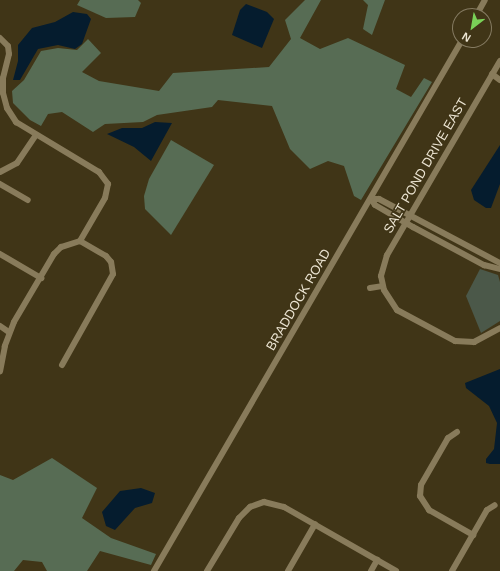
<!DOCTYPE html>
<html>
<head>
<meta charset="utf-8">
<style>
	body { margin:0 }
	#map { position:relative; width:500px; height:571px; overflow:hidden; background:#403517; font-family:Arial,sans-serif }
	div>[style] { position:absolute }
	.green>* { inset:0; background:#4b5849 }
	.forest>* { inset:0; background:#576c54 }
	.water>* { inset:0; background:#051c2e }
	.minor>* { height:6px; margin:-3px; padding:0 3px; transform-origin:3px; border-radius:3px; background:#887b5b }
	span { translate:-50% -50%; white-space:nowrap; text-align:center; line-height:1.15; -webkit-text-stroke:3px #403517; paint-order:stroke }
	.street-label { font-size:13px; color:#ece5d3 }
	.north { position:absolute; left:452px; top:8px; width:40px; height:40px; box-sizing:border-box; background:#403517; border:1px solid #857b62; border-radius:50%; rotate:211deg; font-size:11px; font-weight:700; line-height:16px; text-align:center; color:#ece5d3 }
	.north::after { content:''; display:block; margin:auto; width:14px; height:18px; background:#7ad157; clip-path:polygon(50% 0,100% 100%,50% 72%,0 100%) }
</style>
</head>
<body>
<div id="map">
	<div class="green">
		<i style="clip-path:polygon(480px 269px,498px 275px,500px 282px,500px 321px,481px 333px,466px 296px)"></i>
	</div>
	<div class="forest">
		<i style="clip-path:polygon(80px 0,138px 0,141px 3px,135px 17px,106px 18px,77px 5px)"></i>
		<i style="clip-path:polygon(305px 0,321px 0,300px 38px,320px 49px,348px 38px,405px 65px,396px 89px,411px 97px,424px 78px,432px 82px,361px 200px,354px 196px,344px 166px,328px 161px,310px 169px,290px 149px,272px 106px,218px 100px,212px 107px,157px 115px,143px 122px,105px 124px,93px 132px,62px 112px,48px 114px,41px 126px,30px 120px,13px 103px,12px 91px,24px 80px,41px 51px,58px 48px,77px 50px,88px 39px,101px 53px,82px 72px,99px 81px,159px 91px,173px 73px,269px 67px,291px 39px,285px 20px)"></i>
		<i style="clip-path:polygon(363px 0,385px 0,372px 35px,363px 29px,368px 5px)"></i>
		<i style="clip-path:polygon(171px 140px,214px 165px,171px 235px,145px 209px,144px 196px,149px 179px)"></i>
		<i style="clip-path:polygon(52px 458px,97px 488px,82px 518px,111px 538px,156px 554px,151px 565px,100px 551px,87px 571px,47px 571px,42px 562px,23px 560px,14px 571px,0 571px,0 475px,13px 480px)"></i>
	</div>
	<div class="water">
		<i style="clip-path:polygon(246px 4px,267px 12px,274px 19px,262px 48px,232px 35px,240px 10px)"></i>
		<i style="clip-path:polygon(73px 12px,87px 14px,91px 19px,82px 44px,75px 49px,58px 45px,38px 49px,20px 80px,13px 80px,18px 61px,18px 45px,32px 28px,55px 22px)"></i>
		<i style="clip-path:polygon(155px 122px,172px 123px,151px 161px,134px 147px,107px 134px,122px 128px,142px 128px)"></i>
		<i style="clip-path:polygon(500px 145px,500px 184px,491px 208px,486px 208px,474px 200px,471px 190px)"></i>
		<i style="clip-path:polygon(500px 369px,500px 464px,490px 464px,486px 463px,486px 459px,494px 449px,497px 423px,489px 406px,466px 388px,465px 383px)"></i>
		<i style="clip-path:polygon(141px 488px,155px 493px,152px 503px,135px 508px,115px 530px,106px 526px,102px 512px,120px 491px)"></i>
	</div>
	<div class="minor">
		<i style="left:476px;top:16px;width:18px;rotate:-61deg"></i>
		<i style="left:0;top:38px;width:11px;rotate:45deg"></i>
		<i style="left:8px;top:46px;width:8px;rotate:83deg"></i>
		<i style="left:9px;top:54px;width:25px;rotate:104deg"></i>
		<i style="left:3px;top:78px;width:15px;rotate:90deg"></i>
		<i style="left:3px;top:93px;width:16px;rotate:75deg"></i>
		<i style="left:7px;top:108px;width:17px;rotate:57deg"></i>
		<i style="left:16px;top:122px;width:97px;rotate:31.1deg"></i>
		<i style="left:99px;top:172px;width:15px;rotate:53deg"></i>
		<i style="left:108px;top:184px;width:14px;rotate:102deg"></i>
		<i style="left:105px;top:198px;width:50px;rotate:120.2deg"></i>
		<i style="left:80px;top:241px;width:20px;rotate:162deg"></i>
		<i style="left:61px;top:247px;width:10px;rotate:135deg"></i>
		<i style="left:54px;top:254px;width:79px;rotate:120.5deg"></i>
		<i style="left:14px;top:322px;width:26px;rotate:111deg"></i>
		<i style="left:5px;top:346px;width:26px;rotate:101deg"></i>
		<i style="left:500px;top:61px;width:225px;rotate:120.2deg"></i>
		<i style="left:387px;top:255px;width:22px;rotate:106deg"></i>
		<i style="left:381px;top:276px;width:14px;rotate:78deg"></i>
		<i style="left:384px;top:290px;width:24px;rotate:57deg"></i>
		<i style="left:397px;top:310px;width:66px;rotate:28.1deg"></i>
		<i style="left:455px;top:341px;width:19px;rotate:3deg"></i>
		<i style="left:474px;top:342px;width:30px;rotate:-28deg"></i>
		<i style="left:492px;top:74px;width:10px;rotate:37deg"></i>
		<i style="left:0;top:172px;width:19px;rotate:-28deg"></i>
		<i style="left:17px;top:163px;width:34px;rotate:-56deg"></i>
		<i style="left:0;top:184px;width:32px;rotate:30deg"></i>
		<i style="left:371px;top:199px;width:7px;rotate:56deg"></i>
		<i style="left:375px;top:205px;width:44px;rotate:30.1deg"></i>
		<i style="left:413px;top:227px;width:81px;rotate:28.2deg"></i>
		<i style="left:484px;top:265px;width:16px;rotate:14deg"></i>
		<i style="left:371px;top:199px;width:8px"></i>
		<i style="left:379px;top:199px;width:137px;rotate:27.9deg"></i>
		<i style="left:0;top:254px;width:48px;rotate:30.3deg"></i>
		<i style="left:370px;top:288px;width:12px;rotate:-9deg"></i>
		<i style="left:0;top:326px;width:11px;rotate:34deg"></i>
		<i style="left:62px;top:365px;width:104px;rotate:-60.7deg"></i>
		<i style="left:113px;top:274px;width:12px;rotate:-99deg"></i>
		<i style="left:111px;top:262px;width:8px;rotate:-130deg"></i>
		<i style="left:106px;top:256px;width:30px;rotate:-150deg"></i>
		<i style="left:457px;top:432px;width:11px;rotate:146deg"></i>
		<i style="left:448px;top:438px;width:54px;rotate:119.9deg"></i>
		<i style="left:421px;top:485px;width:11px;rotate:95deg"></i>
		<i style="left:420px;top:496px;width:17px;rotate:57deg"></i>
		<i style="left:429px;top:510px;width:51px;rotate:29.6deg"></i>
		<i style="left:154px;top:571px;width:614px;rotate:-59.88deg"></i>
		<i style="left:207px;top:571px;width:62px;rotate:-58.9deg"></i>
		<i style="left:239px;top:518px;width:16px;rotate:-45deg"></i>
		<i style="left:250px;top:507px;width:15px;rotate:-20deg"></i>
		<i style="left:264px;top:502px;width:21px;rotate:14deg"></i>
		<i style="left:284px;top:507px;width:129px;rotate:29.7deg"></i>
		<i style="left:288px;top:571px;width:54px;rotate:-60.1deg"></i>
		<i style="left:371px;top:571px;width:13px;rotate:-61deg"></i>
		<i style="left:452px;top:571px;width:70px;rotate:-60.2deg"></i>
		<i style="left:487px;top:510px;width:9px;rotate:-32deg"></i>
	</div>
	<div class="street-label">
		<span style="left:426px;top:166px;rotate:-60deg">SALT POND DRIVE EAST</span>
		<span style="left:299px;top:300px;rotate:-60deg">BRADDOCK ROAD</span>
	</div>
	<div class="north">N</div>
</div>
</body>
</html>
